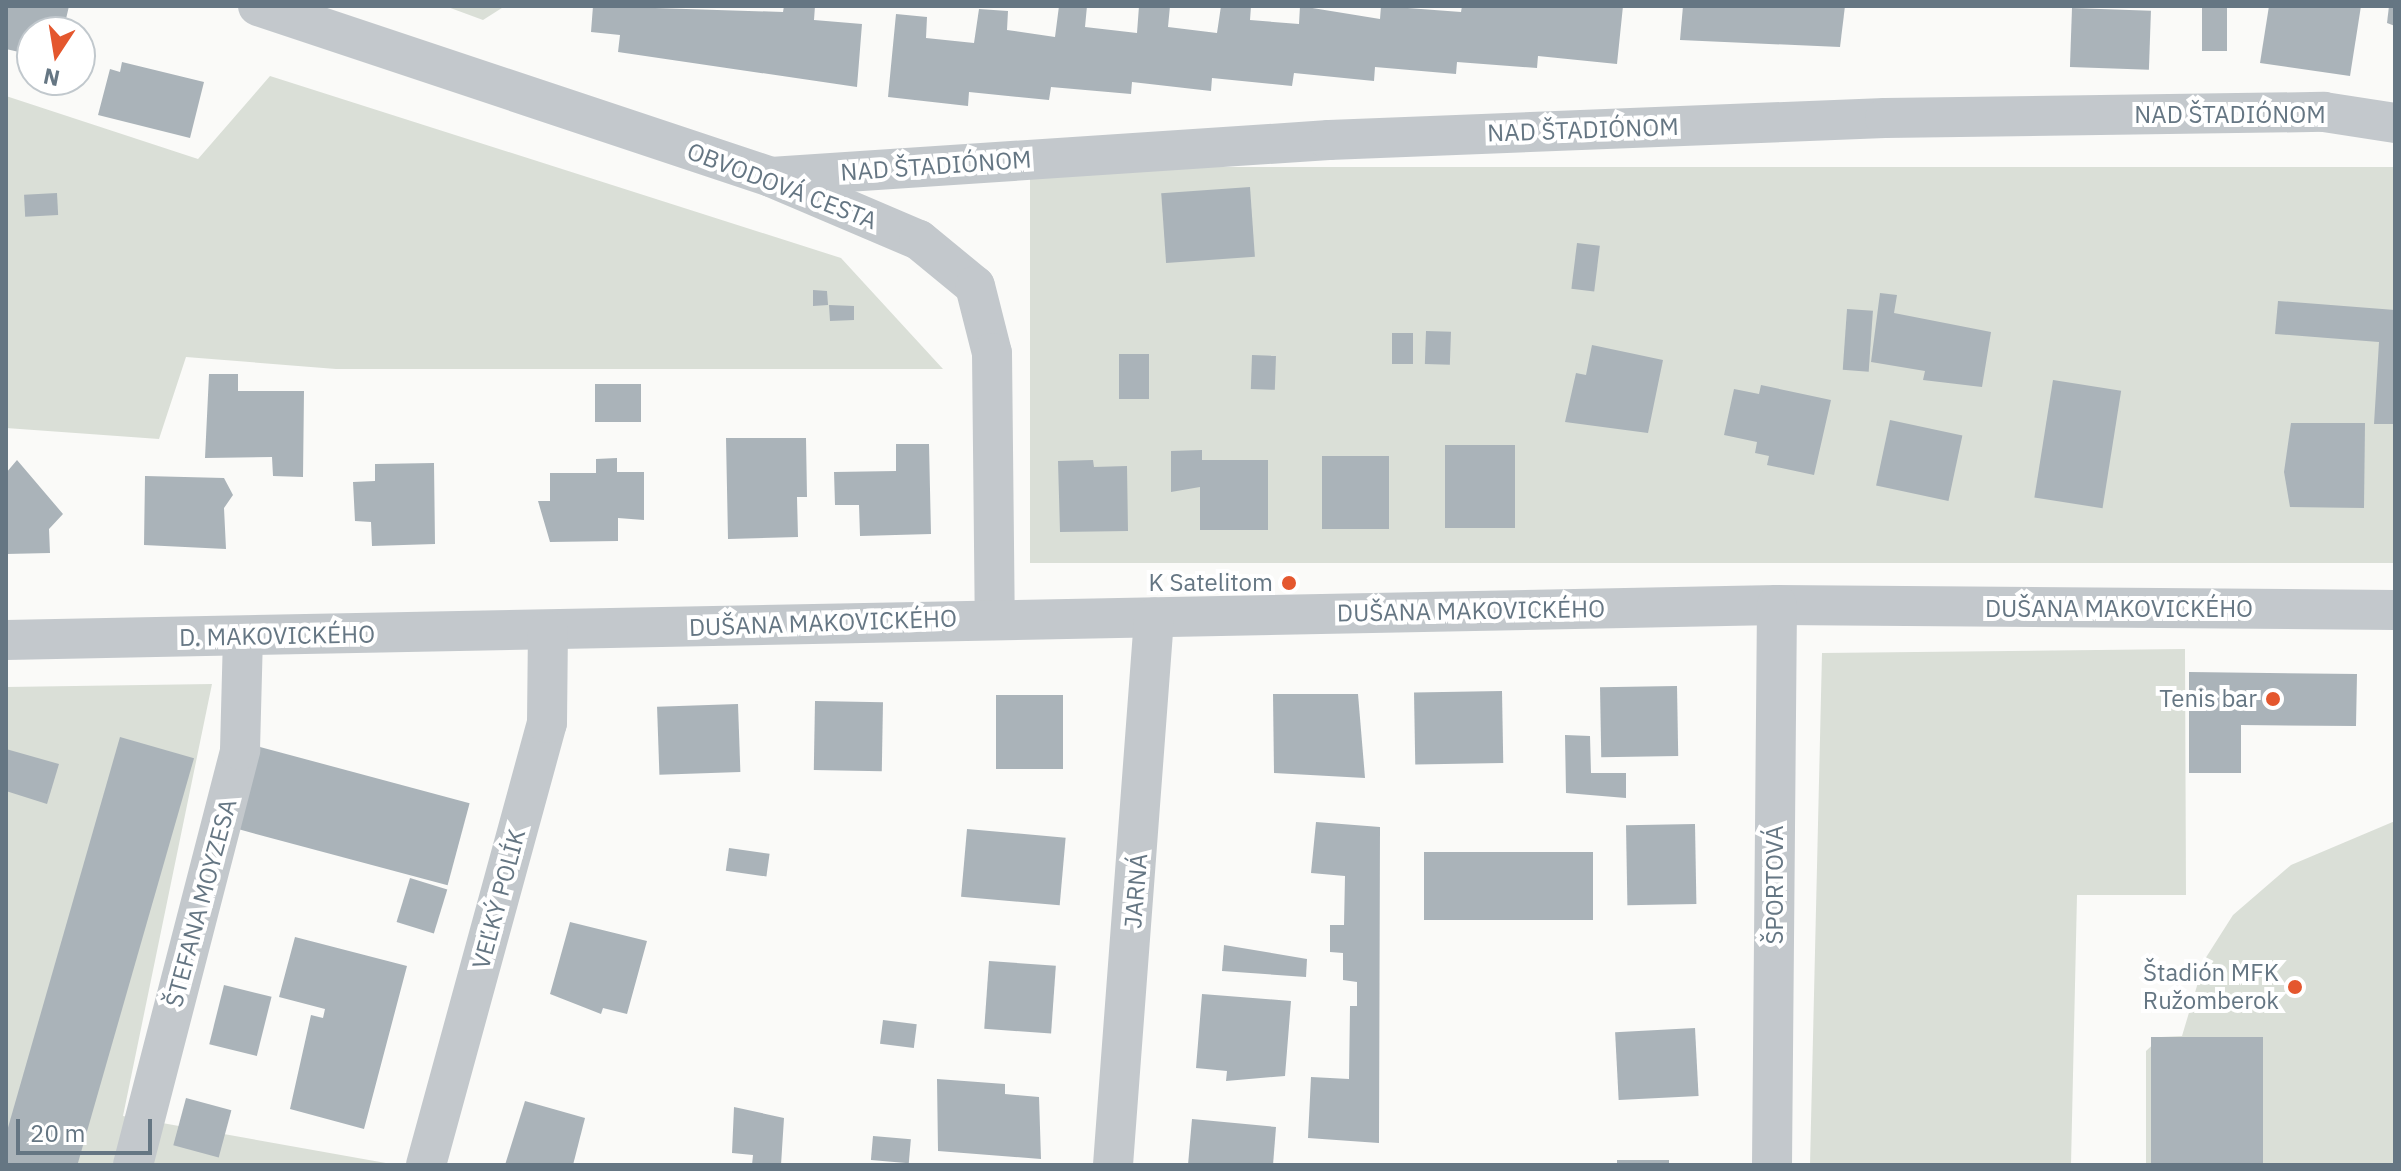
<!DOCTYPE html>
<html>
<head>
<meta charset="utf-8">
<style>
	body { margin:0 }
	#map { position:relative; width:2401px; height:1171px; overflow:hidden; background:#fafaf8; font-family:"IBM Plex Sans",sans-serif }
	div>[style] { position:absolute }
	.green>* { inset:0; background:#dadfd7; transform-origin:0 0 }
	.building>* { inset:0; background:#aab3b9; transform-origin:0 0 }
	.street>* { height:40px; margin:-20px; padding:0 20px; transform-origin:20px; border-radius:20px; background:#c3c8cc }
	.dots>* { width:22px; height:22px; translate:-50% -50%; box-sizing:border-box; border:4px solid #fff; border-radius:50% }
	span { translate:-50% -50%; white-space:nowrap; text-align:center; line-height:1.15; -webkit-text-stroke:8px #fff; paint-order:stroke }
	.street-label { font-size:24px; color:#657683 }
	.poi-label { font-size:24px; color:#657683 }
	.right { translate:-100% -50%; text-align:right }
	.frame { position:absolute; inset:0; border:8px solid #657683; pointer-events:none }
	.north { position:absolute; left:16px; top:16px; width:80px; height:80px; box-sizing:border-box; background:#fff; border:2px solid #c1c8cd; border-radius:50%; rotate:192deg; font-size:22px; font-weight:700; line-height:32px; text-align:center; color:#657683 }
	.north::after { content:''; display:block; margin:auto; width:28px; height:36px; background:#e4572e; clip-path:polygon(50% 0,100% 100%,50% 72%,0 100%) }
	.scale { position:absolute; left:16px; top:1119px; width:136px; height:36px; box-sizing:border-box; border:4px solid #657683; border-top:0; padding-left:10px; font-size:24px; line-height:28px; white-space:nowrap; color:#657683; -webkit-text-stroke:6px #fff; paint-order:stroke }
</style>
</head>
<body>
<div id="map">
	<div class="green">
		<i style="clip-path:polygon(445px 6px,505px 6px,483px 20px)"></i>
		<i style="clip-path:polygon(270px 76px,841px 258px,943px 369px,336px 369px,186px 357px,159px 439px,6px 428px,6px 96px,198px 159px)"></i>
		<i style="left:2395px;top:167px;width:396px;height:1365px;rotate:90deg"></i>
		<i style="clip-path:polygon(2185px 649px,2186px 895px,2077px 895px,2071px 1165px,1810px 1165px,1822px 653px)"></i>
		<i style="clip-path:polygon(212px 684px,123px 1116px,397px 1165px,6px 1165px,6px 687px)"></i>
		<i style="clip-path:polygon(2395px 821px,2395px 1165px,2146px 1165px,2146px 1051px,2161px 1037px,2182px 1036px,2205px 959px,2233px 915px,2291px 865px)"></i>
	</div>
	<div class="building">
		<i style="clip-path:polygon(6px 6px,69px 6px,63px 32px,32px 32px,32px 55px,6px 49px)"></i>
		<i style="clip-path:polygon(593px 6px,783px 12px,784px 6px,815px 6px,814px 20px,862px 24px,857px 87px,618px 52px,620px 35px,591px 32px)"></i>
		<i style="clip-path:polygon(1059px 6px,1087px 6px,1085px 27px,1137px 33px,1139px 6px,1170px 6px,1168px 27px,1217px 33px,1221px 6px,1251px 6px,1250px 20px,1299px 24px,1300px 6px,1380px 19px,1381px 6px,1461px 12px,1462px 6px,1623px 6px,1617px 64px,1538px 56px,1537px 68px,1457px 62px,1456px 74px,1375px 67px,1374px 81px,1294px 73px,1292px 86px,1212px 78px,1211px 91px,1132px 82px,1131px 94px,1051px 87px,1049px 100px,969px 92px,968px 106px,888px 97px,896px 14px,927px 17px,926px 38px,974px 43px,979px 9px,1008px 11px,1007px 30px,1055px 37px)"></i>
		<i style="clip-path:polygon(1683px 6px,1845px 6px,1840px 47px,1680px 40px)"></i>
		<i style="left:2202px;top:6px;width:25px;height:45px"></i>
		<i style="clip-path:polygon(2269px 6px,2361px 6px,2350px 76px,2260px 63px)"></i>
		<i style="clip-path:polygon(2389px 6px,2395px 6px,2395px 26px,2387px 23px)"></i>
		<i style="left:2072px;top:8px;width:79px;height:59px;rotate:2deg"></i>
		<i style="clip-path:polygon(122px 62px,204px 82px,190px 138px,98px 115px,110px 69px,120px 72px)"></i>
		<i style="left:1250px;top:187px;width:70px;height:89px;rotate:86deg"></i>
		<i style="left:57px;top:193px;width:22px;height:33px;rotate:87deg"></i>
		<i style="left:1577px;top:243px;width:23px;height:46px;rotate:7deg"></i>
		<i style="clip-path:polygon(813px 290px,827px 291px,828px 305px,813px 306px)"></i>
		<i style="clip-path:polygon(1880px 293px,1897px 295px,1894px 313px,1991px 332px,1982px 387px,1923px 380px,1925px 371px,1871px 362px)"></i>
		<i style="clip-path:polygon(2278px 301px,2395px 310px,2395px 424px,2374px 424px,2379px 342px,2275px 334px)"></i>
		<i style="clip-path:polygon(829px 305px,854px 306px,854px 320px,830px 321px)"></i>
		<i style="left:1847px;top:309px;width:26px;height:61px;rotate:4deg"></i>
		<i style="left:1426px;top:331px;width:25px;height:33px;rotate:2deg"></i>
		<i style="left:1413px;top:333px;width:31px;height:21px;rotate:90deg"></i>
		<i style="clip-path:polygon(1592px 345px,1663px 360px,1648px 433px,1565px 422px,1576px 373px,1586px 375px)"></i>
		<i style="left:1119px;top:354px;width:30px;height:45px"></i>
		<i style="left:1252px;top:355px;width:24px;height:34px;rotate:2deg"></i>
		<i style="clip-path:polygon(209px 374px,238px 374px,238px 391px,304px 391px,303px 477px,273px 476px,272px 457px,205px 458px)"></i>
		<i style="left:2053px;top:380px;width:69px;height:119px;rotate:9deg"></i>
		<i style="left:595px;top:384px;width:46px;height:38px"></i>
		<i style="clip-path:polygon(1761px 385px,1831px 400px,1814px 475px,1767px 465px,1769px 456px,1755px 453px,1757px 442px,1724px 435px,1734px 389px,1759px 394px)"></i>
		<i style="left:1890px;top:420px;width:74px;height:67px;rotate:12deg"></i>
		<i style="clip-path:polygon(2291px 423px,2365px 423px,2364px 508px,2290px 507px,2284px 472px)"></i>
		<i style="clip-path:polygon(726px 438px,806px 438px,807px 497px,797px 497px,798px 537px,728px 539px)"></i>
		<i style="clip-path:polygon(896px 444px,929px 444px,931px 534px,860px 536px,859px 505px,835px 505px,834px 472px,896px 471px)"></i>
		<i style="left:1445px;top:445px;width:70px;height:83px"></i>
		<i style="clip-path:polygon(1202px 450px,1202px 460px,1268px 460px,1268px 530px,1200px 530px,1200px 487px,1171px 492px,1171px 451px)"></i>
		<i style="left:1389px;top:456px;width:73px;height:67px;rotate:90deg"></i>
		<i style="clip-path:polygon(617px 458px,617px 472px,644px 472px,644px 520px,618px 518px,618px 541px,550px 542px,538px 501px,550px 501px,550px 473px,596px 473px,596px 459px)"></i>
		<i style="clip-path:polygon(17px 460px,63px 514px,49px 529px,50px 553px,6px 554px,6px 473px)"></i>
		<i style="clip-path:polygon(1093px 460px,1094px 467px,1127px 466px,1128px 531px,1060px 532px,1058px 461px)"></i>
		<i style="clip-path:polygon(434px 463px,435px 544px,372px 546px,371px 522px,355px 521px,353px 482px,375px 481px,375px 464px)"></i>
		<i style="clip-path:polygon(145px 476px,224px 478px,233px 495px,224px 508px,226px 549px,144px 545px)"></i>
		<i style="clip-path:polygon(2189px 672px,2357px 674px,2356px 726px,2241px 725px,2241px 773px,2189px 773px)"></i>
		<i style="left:1677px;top:686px;width:70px;height:77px;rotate:89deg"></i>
		<i style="left:1502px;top:691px;width:72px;height:88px;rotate:89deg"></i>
		<i style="clip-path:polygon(1273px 694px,1358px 694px,1365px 778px,1274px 773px)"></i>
		<i style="left:996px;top:695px;width:67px;height:74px"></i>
		<i style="left:815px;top:701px;width:68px;height:69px;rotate:1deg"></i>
		<i style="left:738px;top:704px;width:68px;height:81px;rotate:88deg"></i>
		<i style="clip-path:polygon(1565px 735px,1590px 736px,1591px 773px,1626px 773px,1626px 798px,1566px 793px)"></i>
		<i style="left:120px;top:737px;width:77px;height:443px;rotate:16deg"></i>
		<i style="left:260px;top:747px;width:217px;height:85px;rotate:15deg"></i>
		<i style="clip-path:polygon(6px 749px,59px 764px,47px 804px,6px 791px)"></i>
		<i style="clip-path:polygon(1316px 822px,1380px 827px,1379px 1143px,1308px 1138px,1311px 1077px,1349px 1079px,1350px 1006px,1357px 1006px,1357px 982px,1343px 980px,1343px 953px,1330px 952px,1330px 925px,1344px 925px,1345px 876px,1311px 873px)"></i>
		<i style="left:1695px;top:824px;width:80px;height:69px;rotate:89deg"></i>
		<i style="left:967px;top:829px;width:99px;height:68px;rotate:5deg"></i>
		<i style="left:729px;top:848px;width:41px;height:23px;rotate:8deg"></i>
		<i style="left:1424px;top:852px;width:169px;height:68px"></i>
		<i style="left:410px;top:878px;width:39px;height:46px;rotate:17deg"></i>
		<i style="clip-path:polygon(570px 922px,647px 941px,627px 1014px,603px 1008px,601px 1014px,550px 994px)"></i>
		<i style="clip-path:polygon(295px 937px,407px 966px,364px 1129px,290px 1109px,311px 1015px,323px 1018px,325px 1009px,279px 997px)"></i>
		<i style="clip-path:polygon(1224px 945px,1307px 959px,1306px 977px,1222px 971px)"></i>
		<i style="left:989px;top:961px;width:67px;height:68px;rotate:4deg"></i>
		<i style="left:224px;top:985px;width:49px;height:61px;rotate:14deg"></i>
		<i style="clip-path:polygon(1202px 994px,1291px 1001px,1285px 1076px,1226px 1081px,1227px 1071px,1196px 1068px)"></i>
		<i style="left:883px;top:1020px;width:34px;height:24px;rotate:7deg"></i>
		<i style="left:1695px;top:1028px;width:68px;height:80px;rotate:87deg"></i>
		<i style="left:2151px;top:1037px;width:112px;height:128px"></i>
		<i style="clip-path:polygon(937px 1079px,1005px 1084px,1005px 1094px,1039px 1097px,1041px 1159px,938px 1151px)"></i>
		<i style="left:186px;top:1098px;width:47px;height:49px;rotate:15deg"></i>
		<i style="clip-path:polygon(525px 1101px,585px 1118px,573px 1165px,505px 1165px)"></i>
		<i style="clip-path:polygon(734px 1107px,784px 1118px,781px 1165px,752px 1165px,753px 1155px,732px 1153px)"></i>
		<i style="clip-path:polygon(1192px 1119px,1276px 1127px,1273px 1165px,1188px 1165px)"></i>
		<i style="left:873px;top:1136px;width:38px;height:24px;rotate:5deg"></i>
		<i style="left:1617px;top:1160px;width:52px;height:5px"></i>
	</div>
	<div class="street">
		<i style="left:258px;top:6px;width:541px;rotate:18.43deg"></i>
		<i style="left:771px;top:177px;width:161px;rotate:23.1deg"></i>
		<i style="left:919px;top:240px;width:72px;rotate:39.4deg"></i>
		<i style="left:975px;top:286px;width:69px;rotate:75.8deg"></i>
		<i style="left:992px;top:353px;width:265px;rotate:89.4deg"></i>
		<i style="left:771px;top:177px;width:559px;rotate:-3.79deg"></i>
		<i style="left:1329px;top:140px;width:556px;rotate:-2.27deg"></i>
		<i style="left:1885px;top:118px;width:439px;rotate:-0.8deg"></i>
		<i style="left:2324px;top:112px;width:72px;rotate:8.8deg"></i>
		<i style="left:6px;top:640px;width:1771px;rotate:-1.13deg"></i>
		<i style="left:1777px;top:605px;width:618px;rotate:0.46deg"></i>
		<i style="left:133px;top:1165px;width:429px;rotate:-75.5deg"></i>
		<i style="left:240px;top:750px;width:113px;rotate:-88.5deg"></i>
		<i style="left:426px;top:1165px;width:458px;rotate:-74.7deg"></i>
		<i style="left:547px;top:723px;width:92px;rotate:-89.4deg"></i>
		<i style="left:1113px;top:1165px;width:549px;rotate:-85.71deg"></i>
		<i style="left:1772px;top:1165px;width:560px;rotate:-89.49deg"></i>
	</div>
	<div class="dots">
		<i style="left:1289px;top:583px;background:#e4572e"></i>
		<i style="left:2273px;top:699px;background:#e4572e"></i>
		<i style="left:2295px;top:987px;background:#e4572e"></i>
	</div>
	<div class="street-label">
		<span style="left:2230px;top:115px">NAD ŠTADIÓNOM</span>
		<span style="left:1583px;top:130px;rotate:-2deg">NAD ŠTADIÓNOM</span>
		<span style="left:936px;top:166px;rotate:-4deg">NAD ŠTADIÓNOM</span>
		<span style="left:782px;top:186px;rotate:21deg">OBVODOVÁ CESTA</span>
		<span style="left:2119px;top:609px">DUŠANA MAKOVICKÉHO</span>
		<span style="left:1471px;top:611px;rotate:-1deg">DUŠANA MAKOVICKÉHO</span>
		<span style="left:823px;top:623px;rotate:-2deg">DUŠANA MAKOVICKÉHO</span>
		<span style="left:277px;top:636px;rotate:-1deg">D. MAKOVICKÉHO</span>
		<span style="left:1775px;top:885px;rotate:-90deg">ŠPORTOVÁ</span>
		<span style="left:1136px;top:891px;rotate:-85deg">JARNÁ</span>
		<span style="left:499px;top:899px;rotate:-75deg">VEĽKÝ POLÍK</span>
		<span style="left:201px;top:903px;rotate:-75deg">ŠTEFANA MOYZESA</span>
	</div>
	<div class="poi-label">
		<span class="right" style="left:1273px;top:583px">K Satelitom</span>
		<span class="right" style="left:2257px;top:699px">Tenis bar</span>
		<span class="right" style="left:2279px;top:987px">Štadión MFK<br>Ružomberok</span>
	</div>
	<div class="frame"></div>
	<div class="north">N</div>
	<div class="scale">20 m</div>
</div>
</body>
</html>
